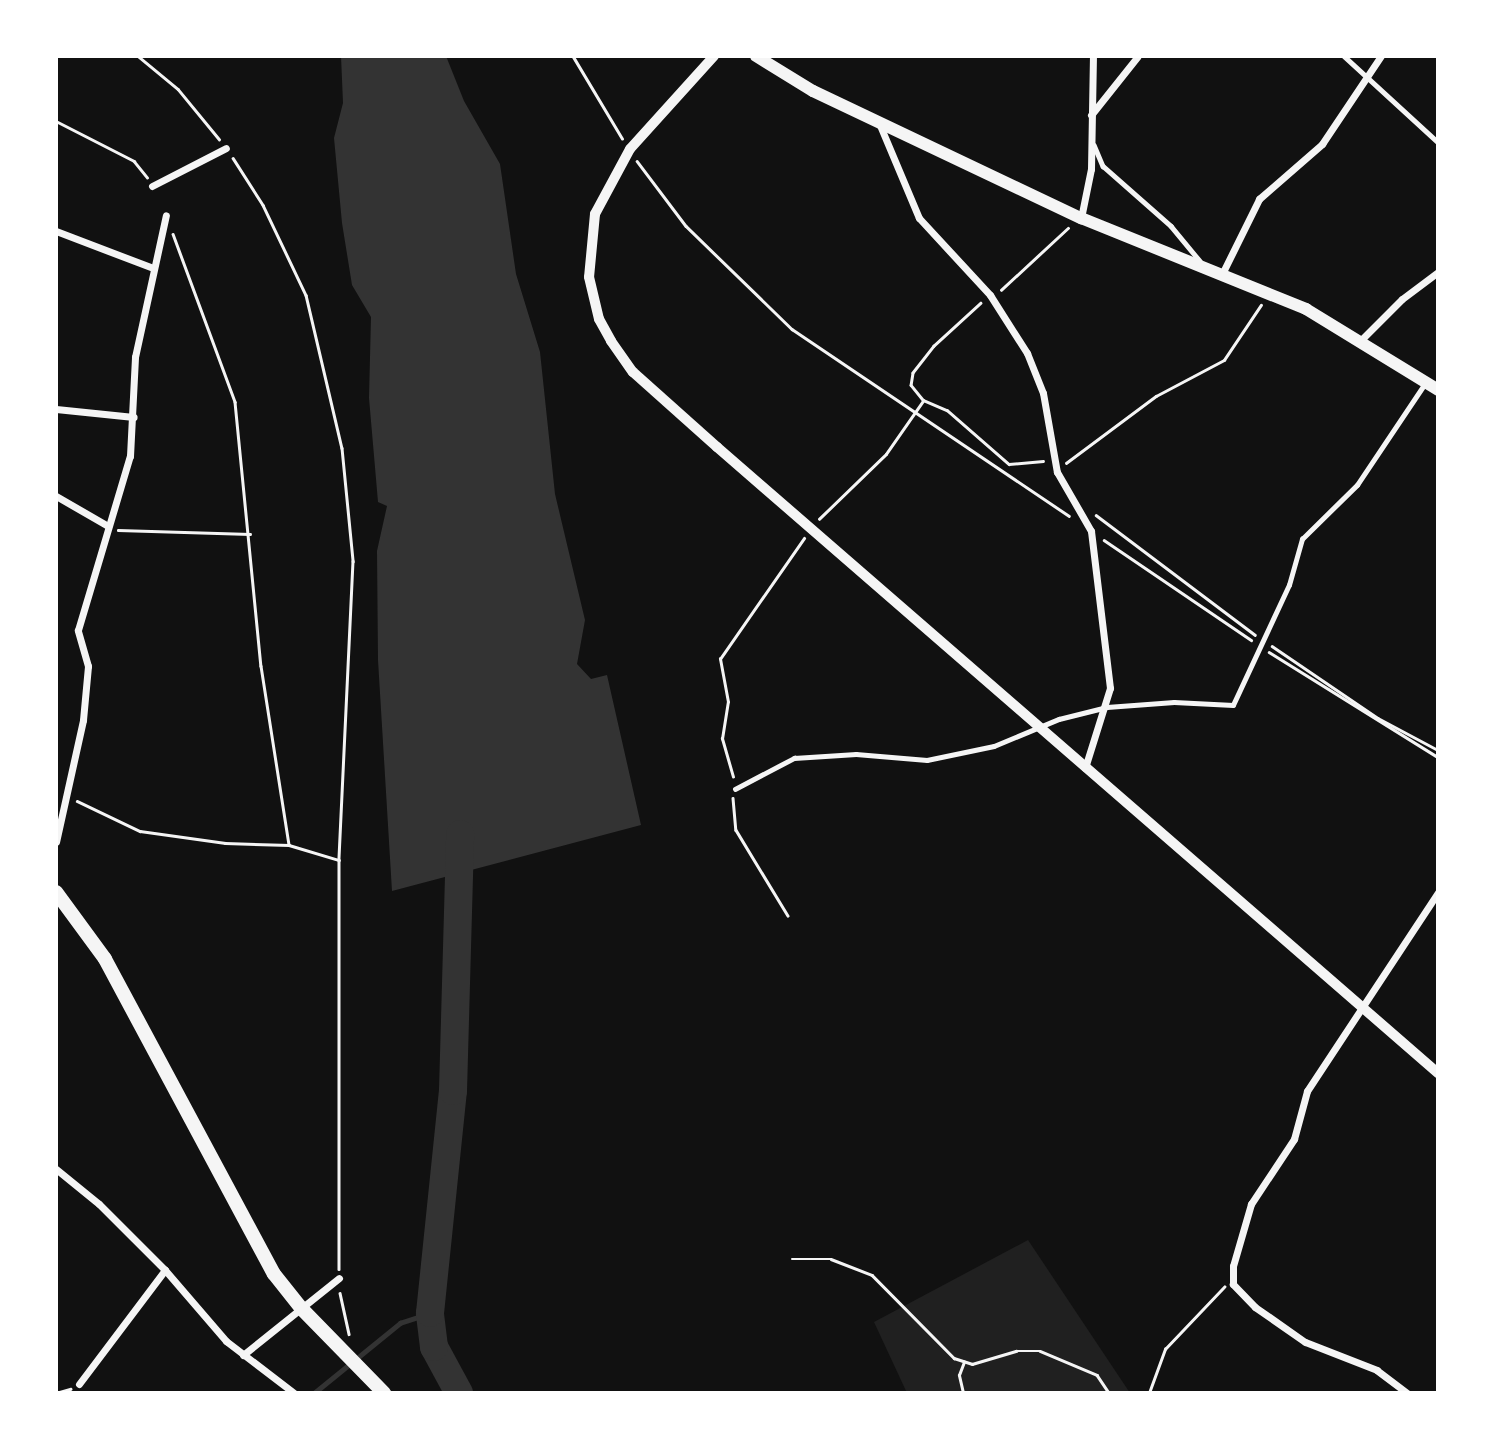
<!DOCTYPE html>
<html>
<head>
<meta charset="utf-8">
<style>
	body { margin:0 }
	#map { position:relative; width:1494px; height:1449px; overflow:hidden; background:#111; font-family:Karla,sans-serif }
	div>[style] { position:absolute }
	.green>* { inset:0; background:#202020 }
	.water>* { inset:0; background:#333 }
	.stream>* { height:4.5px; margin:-2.25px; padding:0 2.25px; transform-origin:2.25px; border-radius:2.25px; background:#333 }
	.river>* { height:28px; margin:-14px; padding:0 14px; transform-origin:14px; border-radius:14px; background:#333 }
	.path>* { height:2.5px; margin:-1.25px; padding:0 1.25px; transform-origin:1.25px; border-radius:1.25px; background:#f5f5f5 }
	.service>* { height:4.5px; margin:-2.25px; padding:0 2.25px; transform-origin:2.25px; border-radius:2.25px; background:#f5f5f5 }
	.minor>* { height:7px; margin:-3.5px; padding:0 3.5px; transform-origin:3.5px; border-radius:3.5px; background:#f5f5f5 }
	.tertiary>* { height:10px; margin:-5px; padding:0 5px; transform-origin:5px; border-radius:5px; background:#f5f5f5 }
	.primary>* { height:12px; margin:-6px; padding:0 6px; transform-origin:6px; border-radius:6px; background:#f5f5f5 }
	.trunk>* { height:14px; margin:-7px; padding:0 7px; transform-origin:7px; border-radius:7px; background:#f5f5f5 }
	span { translate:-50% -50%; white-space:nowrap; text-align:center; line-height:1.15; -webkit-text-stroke:6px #fff; paint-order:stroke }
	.frame { position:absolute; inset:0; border:58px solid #fff; pointer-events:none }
</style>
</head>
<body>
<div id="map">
	<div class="green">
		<i style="clip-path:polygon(1028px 1240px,1130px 1393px,907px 1393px,874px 1322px)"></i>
	</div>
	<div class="water">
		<i style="clip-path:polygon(341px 56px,446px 56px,464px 101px,500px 164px,516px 274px,540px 352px,555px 494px,585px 620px,577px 664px,591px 679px,607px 675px,641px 825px,392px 891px,378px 660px,377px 551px,387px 506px,378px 502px,369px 398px,371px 317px,352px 285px,342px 223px,334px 138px,343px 103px)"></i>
	</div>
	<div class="stream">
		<i style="left:314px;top:1393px;width:111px;rotate:-39.1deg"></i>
		<i style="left:400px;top:1323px;width:32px;rotate:-18deg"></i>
	</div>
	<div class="river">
		<i style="left:459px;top:1393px;width:52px;rotate:-118.5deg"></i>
		<i style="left:434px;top:1347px;width:34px;rotate:-97deg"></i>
		<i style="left:430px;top:1313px;width:223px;rotate:-84.1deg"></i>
		<i style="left:453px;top:1091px;width:257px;rotate:-88.4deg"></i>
	</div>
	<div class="path">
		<i style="left:138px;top:56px;width:52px;rotate:39.5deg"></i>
		<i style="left:178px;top:89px;width:65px;rotate:50.6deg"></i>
		<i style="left:573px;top:56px;width:96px;rotate:59.1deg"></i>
		<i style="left:56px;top:121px;width:88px;rotate:27.1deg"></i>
		<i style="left:134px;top:161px;width:21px;rotate:51deg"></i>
		<i style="left:233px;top:158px;width:56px;rotate:57.4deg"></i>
		<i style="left:263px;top:205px;width:100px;rotate:64.5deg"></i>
		<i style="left:306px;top:295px;width:157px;rotate:76.8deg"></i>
		<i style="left:342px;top:448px;width:114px;rotate:84.4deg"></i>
		<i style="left:353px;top:561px;width:299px;rotate:92.7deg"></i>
		<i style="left:339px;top:860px;width:409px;rotate:90deg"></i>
		<i style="left:637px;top:161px;width:81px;rotate:53deg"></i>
		<i style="left:686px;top:226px;width:148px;rotate:44.2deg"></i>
		<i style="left:792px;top:329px;width:334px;rotate:34deg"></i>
		<i style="left:173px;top:234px;width:179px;rotate:69.7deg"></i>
		<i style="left:235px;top:402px;width:265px;rotate:84.4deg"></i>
		<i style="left:261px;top:666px;width:181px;rotate:81.1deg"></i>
		<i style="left:1001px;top:290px;width:91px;rotate:-42.8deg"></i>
		<i style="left:981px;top:303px;width:64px;rotate:137.5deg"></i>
		<i style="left:934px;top:346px;width:34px;rotate:128deg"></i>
		<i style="left:913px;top:373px;width:12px;rotate:99deg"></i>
		<i style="left:911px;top:385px;width:19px;rotate:51deg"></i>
		<i style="left:923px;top:400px;width:26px;rotate:23deg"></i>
		<i style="left:947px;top:410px;width:82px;rotate:41.1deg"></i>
		<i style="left:1009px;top:464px;width:34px;rotate:-5deg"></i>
		<i style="left:1066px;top:463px;width:112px;rotate:-36.7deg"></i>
		<i style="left:1156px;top:396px;width:77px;rotate:-27.9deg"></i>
		<i style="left:1224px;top:360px;width:66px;rotate:-56.1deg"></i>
		<i style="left:1096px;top:515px;width:199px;rotate:37deg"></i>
		<i style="left:819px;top:519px;width:93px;rotate:-44.1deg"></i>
		<i style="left:886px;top:454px;width:65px;rotate:-55.1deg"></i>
		<i style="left:118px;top:530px;width:132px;rotate:1.7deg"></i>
		<i style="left:1104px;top:540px;width:178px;rotate:34.2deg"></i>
		<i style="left:1272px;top:646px;width:128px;rotate:34.2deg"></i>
		<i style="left:1378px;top:718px;width:68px;rotate:28.1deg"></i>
		<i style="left:1269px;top:652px;width:199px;rotate:31.9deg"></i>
		<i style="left:733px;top:777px;width:40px;rotate:-106deg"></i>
		<i style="left:722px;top:739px;width:37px;rotate:-81deg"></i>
		<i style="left:728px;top:702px;width:44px;rotate:-100.5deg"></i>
		<i style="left:720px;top:659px;width:147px;rotate:-55.2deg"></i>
		<i style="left:733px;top:798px;width:32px;rotate:85deg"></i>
		<i style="left:736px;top:830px;width:100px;rotate:58.8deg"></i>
		<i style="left:77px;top:801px;width:70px;rotate:25.5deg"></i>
		<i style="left:140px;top:831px;width:86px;rotate:8deg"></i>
		<i style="left:225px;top:843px;width:64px;rotate:1.8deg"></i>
		<i style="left:289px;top:845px;width:52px;rotate:16.7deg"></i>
		<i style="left:792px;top:1259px;width:39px"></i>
		<i style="left:831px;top:1259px;width:44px;rotate:21.3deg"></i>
		<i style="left:872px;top:1275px;width:117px;rotate:45.3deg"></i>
		<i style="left:954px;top:1358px;width:19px;rotate:18deg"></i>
		<i style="left:972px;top:1364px;width:46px;rotate:-16.5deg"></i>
		<i style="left:1016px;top:1351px;width:24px"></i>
		<i style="left:1040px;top:1351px;width:62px;rotate:22.8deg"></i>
		<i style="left:1097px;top:1375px;width:22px;rotate:56deg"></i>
		<i style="left:340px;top:1293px;width:42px;rotate:77.6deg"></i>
		<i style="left:56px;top:1393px;width:15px;rotate:-16deg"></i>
		<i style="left:963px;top:1393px;width:18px;rotate:-103deg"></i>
		<i style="left:959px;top:1375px;width:14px;rotate:-69deg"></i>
		<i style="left:1149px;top:1393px;width:47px;rotate:-70deg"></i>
		<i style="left:1165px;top:1349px;width:86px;rotate:-46.4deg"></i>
	</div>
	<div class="service">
		<i style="left:1344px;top:56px;width:127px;rotate:42.5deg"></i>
		<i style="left:1094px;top:145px;width:23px;rotate:67deg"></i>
		<i style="left:1103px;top:166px;width:91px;rotate:41.4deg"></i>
		<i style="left:1171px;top:226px;width:45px;rotate:50.4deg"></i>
		<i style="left:735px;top:789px;width:67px;rotate:-27.7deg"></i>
		<i style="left:794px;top:758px;width:62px;rotate:-3.7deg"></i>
		<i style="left:856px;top:754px;width:71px;rotate:4.8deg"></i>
		<i style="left:927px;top:760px;width:68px;rotate:-11.8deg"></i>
		<i style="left:994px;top:746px;width:70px;rotate:-22.6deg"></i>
		<i style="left:1059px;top:719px;width:49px;rotate:-14deg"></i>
		<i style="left:1107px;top:707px;width:67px;rotate:-4.3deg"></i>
		<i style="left:1174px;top:702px;width:59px;rotate:2.9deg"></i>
		<i style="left:1233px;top:705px;width:132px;rotate:-65deg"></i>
		<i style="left:1289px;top:585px;width:48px;rotate:-74.2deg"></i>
		<i style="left:1302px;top:539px;width:77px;rotate:-44.5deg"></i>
		<i style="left:1357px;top:485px;width:120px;rotate:-56.2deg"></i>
	</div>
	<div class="minor">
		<i style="left:1091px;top:115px;width:75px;rotate:-51.5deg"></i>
		<i style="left:879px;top:123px;width:103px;rotate:67.2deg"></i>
		<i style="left:919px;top:218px;width:105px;rotate:47.3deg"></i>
		<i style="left:990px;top:295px;width:69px;rotate:57.5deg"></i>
		<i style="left:1027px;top:353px;width:43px;rotate:68.2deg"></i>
		<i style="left:1043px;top:393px;width:80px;rotate:80deg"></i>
		<i style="left:1057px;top:472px;width:68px;rotate:60deg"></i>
		<i style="left:1091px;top:531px;width:158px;rotate:83.1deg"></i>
		<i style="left:1110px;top:688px;width:84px;rotate:107.4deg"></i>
		<i style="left:152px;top:186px;width:83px;rotate:-27.2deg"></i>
		<i style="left:1081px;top:218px;width:50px;rotate:-78.5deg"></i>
		<i style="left:1091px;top:169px;width:113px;rotate:-89deg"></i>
		<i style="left:56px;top:231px;width:104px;rotate:20.9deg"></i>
		<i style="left:1222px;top:274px;width:84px;rotate:-63.7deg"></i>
		<i style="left:1259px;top:199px;width:84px;rotate:-41.1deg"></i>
		<i style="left:1322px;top:144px;width:106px;rotate:-56.2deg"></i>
		<i style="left:1360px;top:341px;width:59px;rotate:-45deg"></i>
		<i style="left:1402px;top:299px;width:45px;rotate:-36.9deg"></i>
		<i style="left:56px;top:409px;width:78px;rotate:5.9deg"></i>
		<i style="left:56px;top:496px;width:60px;rotate:30deg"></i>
		<i style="left:56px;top:842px;width:125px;rotate:-77.5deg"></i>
		<i style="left:83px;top:720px;width:54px;rotate:-84.7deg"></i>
		<i style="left:88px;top:666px;width:37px;rotate:-106deg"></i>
		<i style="left:78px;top:630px;width:182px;rotate:-73.4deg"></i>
		<i style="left:130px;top:456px;width:99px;rotate:-87.1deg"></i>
		<i style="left:135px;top:357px;width:145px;rotate:-77.7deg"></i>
		<i style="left:56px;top:1169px;width:55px;rotate:39.1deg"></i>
		<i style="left:99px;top:1204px;width:93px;rotate:45deg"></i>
		<i style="left:165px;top:1270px;width:94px;rotate:49.3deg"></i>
		<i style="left:226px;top:1341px;width:86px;rotate:37.4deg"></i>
		<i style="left:243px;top:1355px;width:123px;rotate:-38.7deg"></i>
		<i style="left:79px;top:1384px;width:143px;rotate:-53deg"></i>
		<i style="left:1407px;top:1393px;width:38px;rotate:-143deg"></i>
		<i style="left:1377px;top:1370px;width:77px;rotate:-158.7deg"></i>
		<i style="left:1305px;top:1342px;width:61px;rotate:-145deg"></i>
		<i style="left:1255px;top:1307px;width:32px;rotate:-134deg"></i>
		<i style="left:1233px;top:1284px;width:18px;rotate:-90deg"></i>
		<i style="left:1233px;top:1266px;width:65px;rotate:-73.8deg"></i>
		<i style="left:1251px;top:1204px;width:78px;rotate:-56.5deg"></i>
		<i style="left:1294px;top:1139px;width:50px;rotate:-74.8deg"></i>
		<i style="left:1307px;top:1091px;width:238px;rotate:-56.6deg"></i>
	</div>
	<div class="tertiary">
		<i style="left:714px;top:56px;width:125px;rotate:132.1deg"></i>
		<i style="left:630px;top:149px;width:74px;rotate:118.3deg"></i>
		<i style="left:595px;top:214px;width:63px;rotate:95.4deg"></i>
		<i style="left:589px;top:277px;width:43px;rotate:76.6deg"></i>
		<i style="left:599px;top:319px;width:25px;rotate:61deg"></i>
		<i style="left:611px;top:341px;width:38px;rotate:55deg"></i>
		<i style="left:633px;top:372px;width:113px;rotate:41.8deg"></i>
		<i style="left:717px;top:447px;width:955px;rotate:40.97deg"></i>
	</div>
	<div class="primary">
		<i style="left:756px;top:56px;width:67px;rotate:31.6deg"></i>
		<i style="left:813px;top:91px;width:297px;rotate:25.4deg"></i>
		<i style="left:1081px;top:218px;width:243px;rotate:22deg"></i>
		<i style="left:1306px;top:309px;width:155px;rotate:31.5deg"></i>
	</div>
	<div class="trunk">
		<i style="left:56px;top:892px;width:83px;rotate:53.8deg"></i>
		<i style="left:105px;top:959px;width:357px;rotate:61.8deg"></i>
		<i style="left:274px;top:1274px;width:43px;rotate:51.5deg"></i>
		<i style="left:301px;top:1308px;width:119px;rotate:45.7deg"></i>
	</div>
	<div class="frame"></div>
</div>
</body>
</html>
